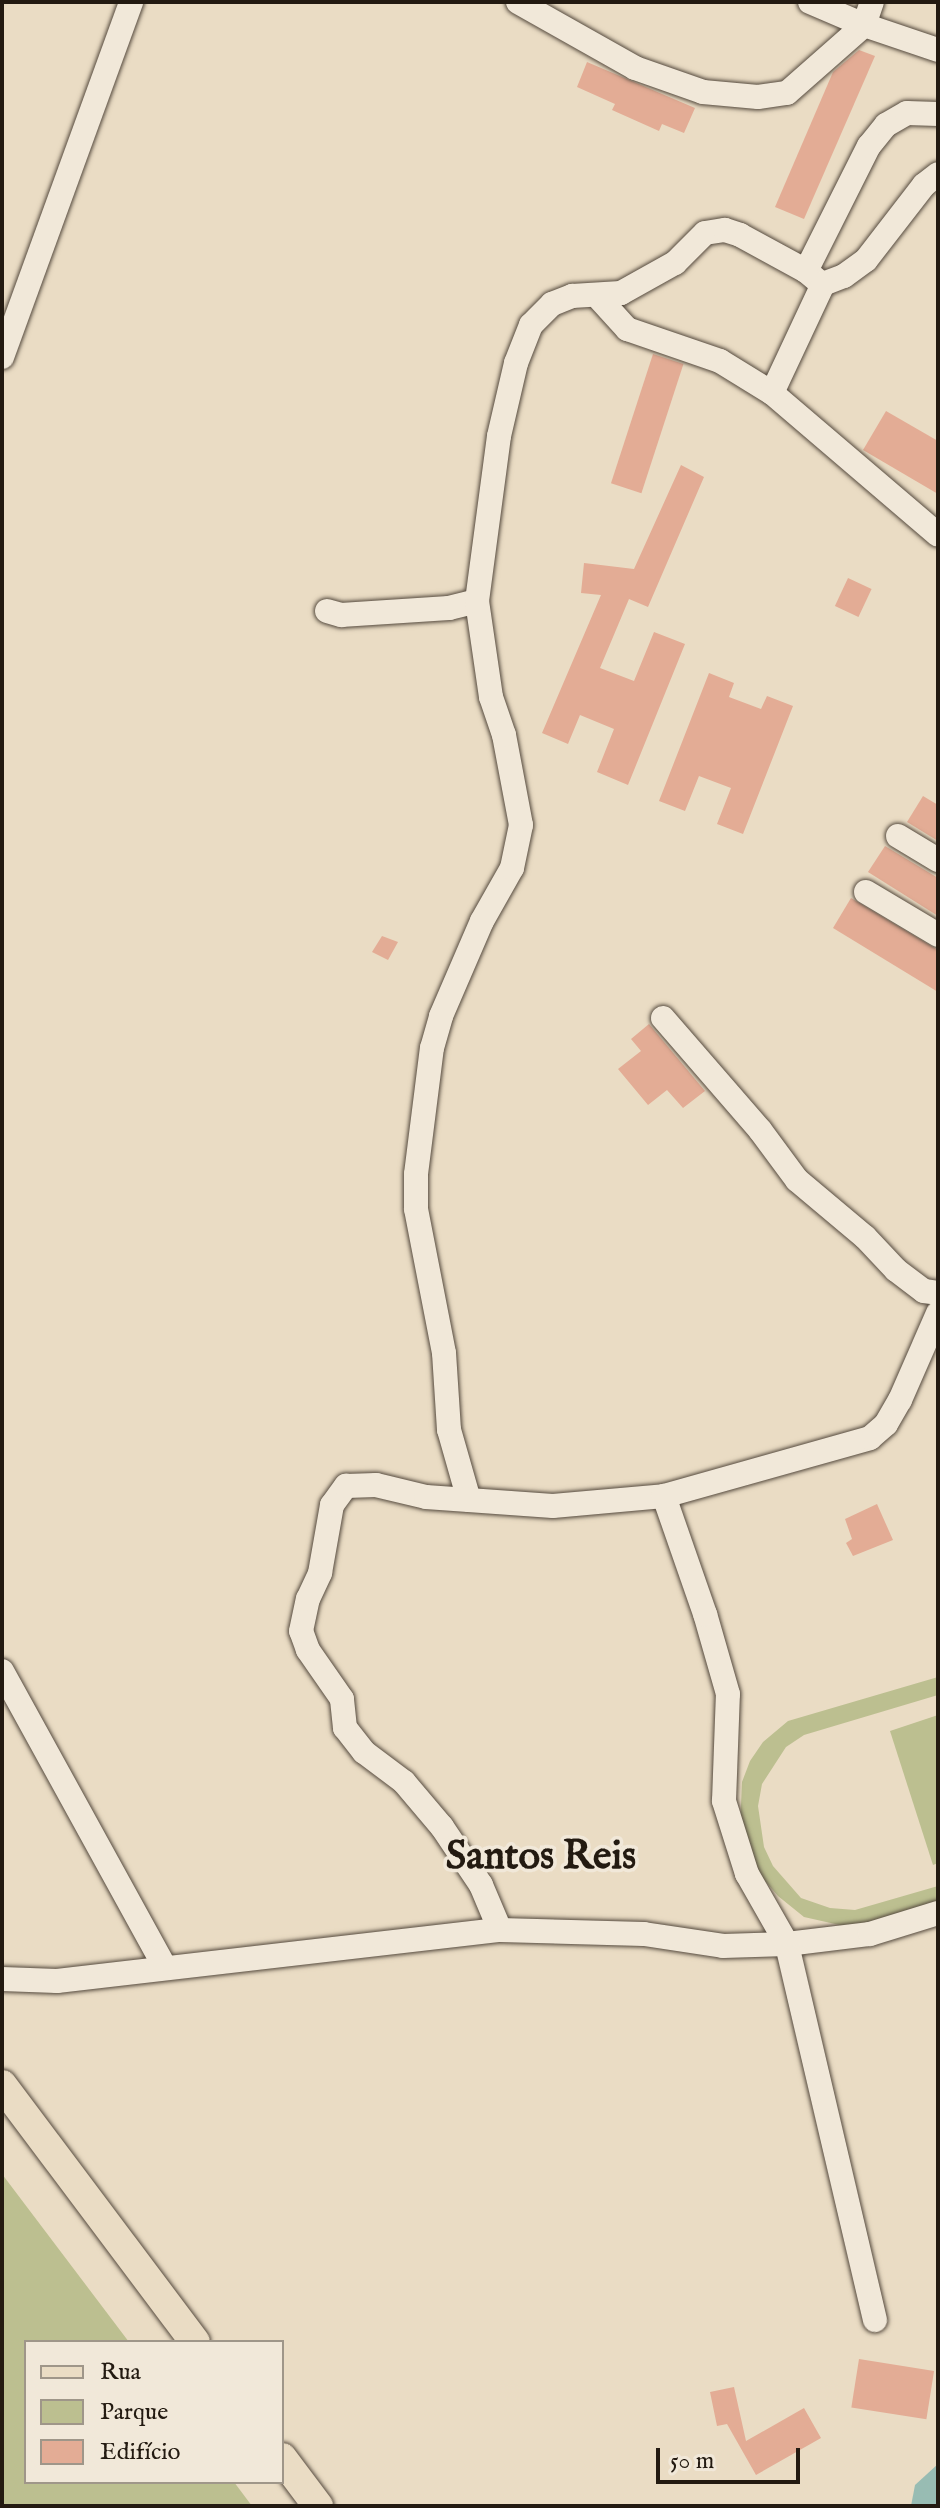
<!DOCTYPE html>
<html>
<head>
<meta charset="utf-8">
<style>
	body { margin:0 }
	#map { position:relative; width:940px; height:2508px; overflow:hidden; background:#eadcc4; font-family:"IM FELL English",serif }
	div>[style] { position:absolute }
	.green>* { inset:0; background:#bcbf90 }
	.water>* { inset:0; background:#98bcb3 }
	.building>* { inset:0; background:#e3ac95; transform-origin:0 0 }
	.roads { filter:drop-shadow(0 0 2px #554a3e) drop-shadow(0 0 2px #554a3e) }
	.minor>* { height:24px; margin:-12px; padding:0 12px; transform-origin:12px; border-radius:12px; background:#f1e8d9 }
	.major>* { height:30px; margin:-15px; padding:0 15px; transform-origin:15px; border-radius:15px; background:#eadcc4 }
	span { translate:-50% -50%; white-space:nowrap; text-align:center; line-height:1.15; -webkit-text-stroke:7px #f1e8d9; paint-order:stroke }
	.district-label { font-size:40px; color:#231a11; font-weight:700 }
	.frame { position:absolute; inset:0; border:4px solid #231a11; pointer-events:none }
	.legend { position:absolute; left:24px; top:2340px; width:260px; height:144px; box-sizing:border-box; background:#f1e8d9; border:2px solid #9f9689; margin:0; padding:10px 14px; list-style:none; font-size:24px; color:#231a11 }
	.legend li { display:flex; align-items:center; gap:16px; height:40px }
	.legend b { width:40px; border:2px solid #9f9689 }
	.scale { position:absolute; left:656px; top:2448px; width:144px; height:36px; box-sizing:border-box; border:4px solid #231a11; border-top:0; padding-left:10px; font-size:24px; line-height:28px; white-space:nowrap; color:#231a11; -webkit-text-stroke:6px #f1e8d9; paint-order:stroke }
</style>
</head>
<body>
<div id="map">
	<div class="green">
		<i style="clip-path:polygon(938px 1677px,938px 1695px,804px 1735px,786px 1747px,762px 1784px,758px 1806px,764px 1847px,773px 1866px,801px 1898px,830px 1908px,855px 1910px,938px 1886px,938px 1903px,863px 1925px,844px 1926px,804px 1917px,778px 1896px,754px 1868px,740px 1829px,742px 1782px,750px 1761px,763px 1742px,788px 1721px)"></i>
		<i style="clip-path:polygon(938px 1715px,938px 1863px,933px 1865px,890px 1731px)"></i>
		<i style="clip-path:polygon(2px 2174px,129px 2342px,26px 2342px,26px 2482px,234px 2482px,252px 2506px,2px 2506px)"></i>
	</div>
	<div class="water">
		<i style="clip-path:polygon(938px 2464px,938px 2506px,911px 2506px,915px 2485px)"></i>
	</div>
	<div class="building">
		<i style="clip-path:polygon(859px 50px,875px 56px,804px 219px,775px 207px,833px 72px)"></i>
		<i style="clip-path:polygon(587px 62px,695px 108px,684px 133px,662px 124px,659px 131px,612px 110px,615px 104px,577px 87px)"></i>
		<i style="left:653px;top:354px;width:32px;height:136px;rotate:18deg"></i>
		<i style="clip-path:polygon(886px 411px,938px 441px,938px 494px,863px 450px)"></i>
		<i style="clip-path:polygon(681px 465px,704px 477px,648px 607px,629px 599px,600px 668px,634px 681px,654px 632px,685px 644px,628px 785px,597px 772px,614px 729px,580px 715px,568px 744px,542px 733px,601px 595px,581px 593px,584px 563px,634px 569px)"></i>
		<i style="left:848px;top:578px;width:26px;height:31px;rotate:25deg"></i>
		<i style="clip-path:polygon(709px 673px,734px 683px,729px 697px,761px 709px,767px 696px,793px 706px,743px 834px,717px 824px,731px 788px,699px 776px,685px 811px,659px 801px)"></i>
		<i style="clip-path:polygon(923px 796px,938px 805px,938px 841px,907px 822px)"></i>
		<i style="clip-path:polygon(885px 846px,938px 878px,938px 916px,868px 872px)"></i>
		<i style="clip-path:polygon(851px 898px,938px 950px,938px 992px,833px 928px)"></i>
		<i style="clip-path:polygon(382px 936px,398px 942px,388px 960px,372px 952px)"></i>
		<i style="clip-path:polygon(649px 1024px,705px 1091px,683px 1108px,667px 1090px,648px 1105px,618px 1069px,641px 1051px,631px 1039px)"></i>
		<i style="clip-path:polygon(877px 1504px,893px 1540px,853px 1556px,846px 1543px,852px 1539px,845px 1519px)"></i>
		<i style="left:859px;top:2359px;width:76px;height:49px;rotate:9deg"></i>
		<i style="clip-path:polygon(734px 2387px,746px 2441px,804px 2408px,821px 2438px,756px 2475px,727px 2424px,717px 2426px,710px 2392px)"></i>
	</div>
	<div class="roads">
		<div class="minor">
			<i style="left:518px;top:2px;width:134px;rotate:29.4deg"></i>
			<i style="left:635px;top:68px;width:72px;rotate:19.4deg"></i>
			<i style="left:703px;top:92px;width:55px;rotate:5.2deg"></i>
			<i style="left:758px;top:97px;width:29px;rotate:-8deg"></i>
			<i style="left:787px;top:93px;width:103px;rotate:-41.4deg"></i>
			<i style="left:864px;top:25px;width:78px;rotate:18.7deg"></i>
			<i style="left:810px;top:2px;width:59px;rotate:23.1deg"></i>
			<i style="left:864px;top:25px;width:24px;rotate:-71deg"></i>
			<i style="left:818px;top:281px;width:16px;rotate:-140deg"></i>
			<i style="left:806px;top:271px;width:140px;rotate:-63.3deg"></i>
			<i style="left:869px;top:146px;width:27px;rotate:-51deg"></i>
			<i style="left:886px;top:125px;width:24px;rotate:-30deg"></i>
			<i style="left:907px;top:113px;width:31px;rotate:2deg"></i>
			<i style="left:597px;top:296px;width:45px;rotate:47.7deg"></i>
			<i style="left:627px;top:329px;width:98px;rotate:19deg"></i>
			<i style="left:720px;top:361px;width:61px;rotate:31.6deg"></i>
			<i style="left:772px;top:393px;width:218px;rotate:40.5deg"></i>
			<i style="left:2px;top:357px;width:378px;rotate:-70deg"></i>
			<i style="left:772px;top:393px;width:120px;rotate:-64.9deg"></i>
			<i style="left:823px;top:284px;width:22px;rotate:-21deg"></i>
			<i style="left:844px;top:276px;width:27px;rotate:-36deg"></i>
			<i style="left:866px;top:260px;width:95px;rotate:-52.3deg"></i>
			<i style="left:924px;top:185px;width:18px;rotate:-38deg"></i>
			<i style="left:327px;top:611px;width:15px;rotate:16deg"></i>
			<i style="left:341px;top:615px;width:108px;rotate:-3.7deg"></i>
			<i style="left:449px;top:608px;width:29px;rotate:-14deg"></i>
			<i style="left:898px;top:836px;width:47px;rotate:31deg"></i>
			<i style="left:866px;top:892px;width:84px;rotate:30.8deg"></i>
			<i style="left:663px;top:1018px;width:148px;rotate:49.1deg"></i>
			<i style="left:760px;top:1130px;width:62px;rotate:53.5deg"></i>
			<i style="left:797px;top:1180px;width:89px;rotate:40deg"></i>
			<i style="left:865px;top:1237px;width:45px;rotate:46.8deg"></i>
			<i style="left:896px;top:1270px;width:35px;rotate:37deg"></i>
			<i style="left:924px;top:1291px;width:14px;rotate:8deg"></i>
			<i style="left:469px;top:1500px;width:73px;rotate:-105.9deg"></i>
			<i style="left:449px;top:1430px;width:77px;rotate:-93.7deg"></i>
			<i style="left:444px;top:1353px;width:147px;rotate:-101deg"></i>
			<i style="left:416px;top:1209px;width:35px;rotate:-90deg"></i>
			<i style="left:416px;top:1174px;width:127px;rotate:-82.8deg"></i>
			<i style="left:432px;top:1048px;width:33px;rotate:-74deg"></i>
			<i style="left:441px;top:1016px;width:103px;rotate:-66.7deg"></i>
			<i style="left:482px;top:921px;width:61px;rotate:-60.5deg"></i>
			<i style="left:512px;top:868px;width:44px;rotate:-78.2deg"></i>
			<i style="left:521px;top:825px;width:92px;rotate:-100.7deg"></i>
			<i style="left:504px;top:735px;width:40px;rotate:-108.9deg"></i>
			<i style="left:491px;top:697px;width:97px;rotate:-98.3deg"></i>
			<i style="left:477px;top:601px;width:166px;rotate:-82.4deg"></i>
			<i style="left:499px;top:436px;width:75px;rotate:-76.9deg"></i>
			<i style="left:516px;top:363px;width:41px;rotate:-68.5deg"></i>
			<i style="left:531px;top:325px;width:30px;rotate:-45deg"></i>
			<i style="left:552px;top:304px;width:22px;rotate:-22deg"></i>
			<i style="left:572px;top:296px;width:49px;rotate:-3.5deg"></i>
			<i style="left:621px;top:293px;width:62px;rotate:-29.1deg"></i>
			<i style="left:675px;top:263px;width:42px;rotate:-45deg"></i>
			<i style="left:705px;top:233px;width:20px;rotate:-9deg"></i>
			<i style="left:725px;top:230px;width:16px;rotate:18deg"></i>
			<i style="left:740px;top:235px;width:75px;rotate:28.6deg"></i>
			<i style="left:2px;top:1671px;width:339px;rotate:61.2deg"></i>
			<i style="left:500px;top:1930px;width:49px;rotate:-112.9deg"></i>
			<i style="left:481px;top:1885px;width:70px;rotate:-123.9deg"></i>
			<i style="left:442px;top:1827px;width:59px;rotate:-130.2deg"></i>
			<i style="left:404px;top:1782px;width:50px;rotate:-143.1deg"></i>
			<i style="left:364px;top:1752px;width:31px;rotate:-128deg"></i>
			<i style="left:345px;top:1728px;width:29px;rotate:-96deg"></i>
			<i style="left:342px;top:1699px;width:60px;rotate:-124.8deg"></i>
			<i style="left:308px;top:1650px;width:20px;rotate:-110deg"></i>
			<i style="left:301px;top:1631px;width:33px;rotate:-78deg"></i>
			<i style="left:308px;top:1599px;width:29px;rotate:-65deg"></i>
			<i style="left:320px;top:1573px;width:69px;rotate:-80deg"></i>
			<i style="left:332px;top:1505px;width:24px;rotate:-54deg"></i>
			<i style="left:346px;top:1486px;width:30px;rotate:-2deg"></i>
			<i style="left:376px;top:1485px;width:51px;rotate:13.5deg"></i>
			<i style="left:426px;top:1497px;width:127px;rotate:4.1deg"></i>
			<i style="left:553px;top:1506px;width:111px;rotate:-5.1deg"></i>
			<i style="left:2px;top:1979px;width:55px;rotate:2.1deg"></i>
			<i style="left:57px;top:1981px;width:446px;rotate:-6.6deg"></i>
			<i style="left:500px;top:1930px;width:144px;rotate:1.6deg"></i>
			<i style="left:644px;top:1934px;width:80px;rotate:8.6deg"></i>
			<i style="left:723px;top:1946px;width:64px;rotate:-1.8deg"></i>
			<i style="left:787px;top:1944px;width:84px;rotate:-6.9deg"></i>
			<i style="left:870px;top:1934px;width:71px;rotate:-17.2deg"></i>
			<i style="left:875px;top:2320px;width:386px;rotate:-103.2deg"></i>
			<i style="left:787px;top:1944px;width:81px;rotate:-119.7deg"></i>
			<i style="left:747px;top:1874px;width:77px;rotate:-107.5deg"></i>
			<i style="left:724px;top:1801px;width:107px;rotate:-87.9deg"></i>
			<i style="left:728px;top:1694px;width:83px;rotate:-106deg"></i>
			<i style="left:705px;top:1614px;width:125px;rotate:-109.2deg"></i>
			<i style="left:664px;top:1496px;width:214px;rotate:-15.7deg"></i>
			<i style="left:870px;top:1438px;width:21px;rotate:-41deg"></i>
			<i style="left:886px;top:1424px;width:28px;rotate:-60deg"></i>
			<i style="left:900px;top:1400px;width:95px;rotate:-66.4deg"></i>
		</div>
		<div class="major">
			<i style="left:2px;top:2085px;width:321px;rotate:53.1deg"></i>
			<i style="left:282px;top:2458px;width:60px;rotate:53.1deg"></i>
		</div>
	</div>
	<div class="district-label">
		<span style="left:541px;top:1858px">Santos Reis</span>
	</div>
	<div class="frame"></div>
	<ul class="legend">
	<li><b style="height:10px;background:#eadcc4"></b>Rua</li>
	<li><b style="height:22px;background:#bcbf90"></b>Parque</li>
	<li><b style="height:22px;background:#e3ac95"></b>Edifício</li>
	</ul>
	<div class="scale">50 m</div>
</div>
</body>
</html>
